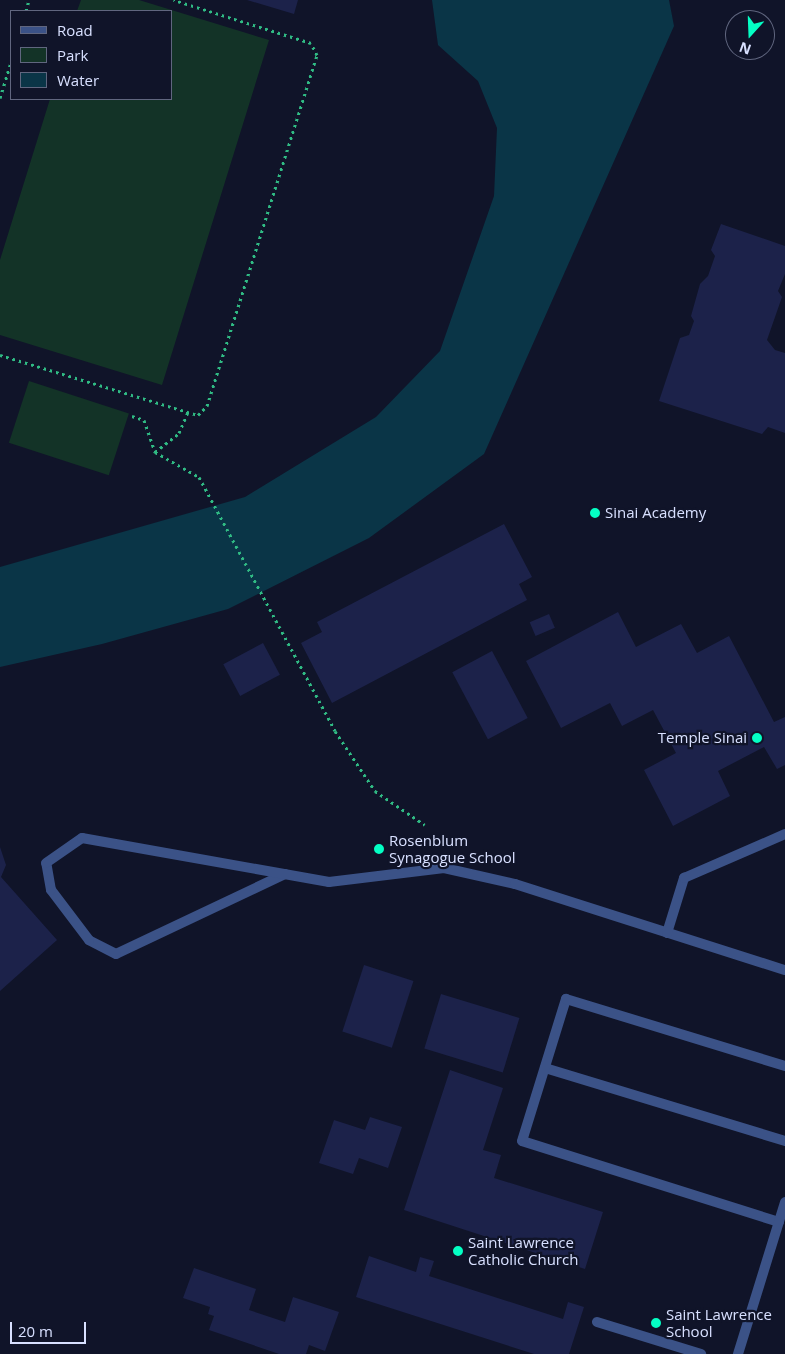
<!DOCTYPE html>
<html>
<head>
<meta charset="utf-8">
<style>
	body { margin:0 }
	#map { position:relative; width:785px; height:1354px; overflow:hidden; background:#101429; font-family:"Open Sans",sans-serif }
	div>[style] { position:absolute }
	.green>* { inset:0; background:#133327; transform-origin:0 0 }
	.water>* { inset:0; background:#0a3547 }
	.building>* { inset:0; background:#1c224a; transform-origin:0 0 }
	.path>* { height:3px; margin-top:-1.5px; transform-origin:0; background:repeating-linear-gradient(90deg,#30bb84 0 2.5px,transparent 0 6.5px) }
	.service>* { height:10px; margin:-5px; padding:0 5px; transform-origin:5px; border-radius:5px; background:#3b5287 }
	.tertiary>* { height:10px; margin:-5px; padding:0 5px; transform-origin:5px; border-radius:5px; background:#3b5287 }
	.dots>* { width:14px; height:14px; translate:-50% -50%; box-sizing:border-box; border:2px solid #101429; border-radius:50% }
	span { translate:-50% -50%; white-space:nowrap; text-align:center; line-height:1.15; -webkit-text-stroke:4.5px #101429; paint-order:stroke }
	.poi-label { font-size:15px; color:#d8e0ff }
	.left { translate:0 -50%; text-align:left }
	.right { translate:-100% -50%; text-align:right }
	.legend { position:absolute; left:10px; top:10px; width:162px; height:90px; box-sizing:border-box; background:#101429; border:1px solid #60667f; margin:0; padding:6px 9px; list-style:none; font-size:15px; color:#d8e0ff }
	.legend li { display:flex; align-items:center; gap:10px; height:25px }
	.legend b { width:25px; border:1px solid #60667f }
	.north { position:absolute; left:725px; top:10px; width:50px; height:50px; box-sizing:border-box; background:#101429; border:1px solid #60667f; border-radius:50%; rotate:200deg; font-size:14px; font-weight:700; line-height:20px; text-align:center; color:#d8e0ff }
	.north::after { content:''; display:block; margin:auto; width:18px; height:22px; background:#04ffc4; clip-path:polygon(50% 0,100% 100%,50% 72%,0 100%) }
	.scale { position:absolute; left:10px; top:1322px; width:76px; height:22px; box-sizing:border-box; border:2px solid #d8e0ff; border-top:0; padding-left:6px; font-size:15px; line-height:18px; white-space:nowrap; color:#d8e0ff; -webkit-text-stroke:4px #101429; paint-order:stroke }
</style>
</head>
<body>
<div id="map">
	<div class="green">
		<i style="clip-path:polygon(81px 0,139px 0,269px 40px,162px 385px,0 335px,0 260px,50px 99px,171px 99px,171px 11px,77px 11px)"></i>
		<i style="left:29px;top:381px;width:105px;height:65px;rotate:18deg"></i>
	</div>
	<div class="water">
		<i style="clip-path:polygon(432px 0,669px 0,674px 26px,484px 454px,369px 538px,228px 609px,102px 644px,0 667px,0 567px,245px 497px,376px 417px,440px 351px,494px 196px,497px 128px,478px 81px,438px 45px)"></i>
	</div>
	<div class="building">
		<i style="clip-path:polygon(247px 0,298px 0,294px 14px)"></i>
		<i style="clip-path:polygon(721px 224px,785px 246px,785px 274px,778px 291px,782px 297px,767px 340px,775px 350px,785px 353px,785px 433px,768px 427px,762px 434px,659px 401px,680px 338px,689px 335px,694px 321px,691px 316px,700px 284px,708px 276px,715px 256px,711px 250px)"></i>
		<i style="clip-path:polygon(504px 524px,532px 577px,519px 584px,527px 600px,332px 703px,301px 643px,322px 632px,317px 622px)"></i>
		<i style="clip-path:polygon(618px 612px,636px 647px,681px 624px,697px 653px,729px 636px,774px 722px,785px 717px,785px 765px,777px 769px,764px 747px,718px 771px,730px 796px,673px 826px,644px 770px,676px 753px,653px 710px,622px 726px,610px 703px,561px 728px,526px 661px)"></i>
		<i style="left:549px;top:614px;width:15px;height:21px;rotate:67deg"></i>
		<i style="left:263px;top:643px;width:36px;height:45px;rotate:62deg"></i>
		<i style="left:492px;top:651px;width:76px;height:45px;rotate:62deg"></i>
		<i style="clip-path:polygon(0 847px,6px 865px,1px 877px,57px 940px,0 991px)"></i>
		<i style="left:364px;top:965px;width:52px;height:70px;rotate:18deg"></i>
		<i style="left:441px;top:994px;width:82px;height:57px;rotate:17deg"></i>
		<i style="clip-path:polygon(450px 1070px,503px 1088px,483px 1150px,501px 1155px,494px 1178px,603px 1212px,585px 1269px,404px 1210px)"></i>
		<i style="clip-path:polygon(370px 1117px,402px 1127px,388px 1168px,359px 1158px,353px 1174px,319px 1163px,334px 1120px,365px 1130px)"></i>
		<i style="clip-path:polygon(369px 1256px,416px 1272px,420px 1257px,434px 1261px,429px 1276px,563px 1319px,568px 1302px,584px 1307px,569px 1354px,534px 1354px,356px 1297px)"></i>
		<i style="clip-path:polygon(194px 1268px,256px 1289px,249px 1310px,285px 1322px,293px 1297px,339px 1312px,325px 1351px,309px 1345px,306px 1354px,279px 1354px,209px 1330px,214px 1316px,208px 1314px,210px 1307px,183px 1298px)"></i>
	</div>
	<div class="path">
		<i style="left:26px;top:11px;width:11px;rotate:-75deg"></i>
		<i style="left:0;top:98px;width:39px;rotate:-73deg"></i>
		<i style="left:0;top:355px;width:207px;rotate:16.9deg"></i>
		<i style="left:198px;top:415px;width:13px;rotate:-45deg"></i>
		<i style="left:207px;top:406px;width:368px;rotate:-72.6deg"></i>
		<i style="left:317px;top:55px;width:13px;rotate:-117deg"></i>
		<i style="left:311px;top:43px;width:144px;rotate:-162.6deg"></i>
		<i style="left:132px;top:416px;width:13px;rotate:18deg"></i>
		<i style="left:144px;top:420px;width:34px;rotate:71deg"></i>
		<i style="left:155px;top:452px;width:51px;rotate:29.6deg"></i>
		<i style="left:199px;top:477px;width:288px;rotate:61.8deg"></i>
		<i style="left:335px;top:731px;width:72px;rotate:56.3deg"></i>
		<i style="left:375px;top:791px;width:60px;rotate:34.2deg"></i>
		<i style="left:155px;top:452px;width:31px;rotate:-38deg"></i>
		<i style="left:179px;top:433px;width:23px;rotate:-67deg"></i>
	</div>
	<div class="service">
		<i style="left:285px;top:874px;width:187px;rotate:154.7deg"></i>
		<i style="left:116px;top:954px;width:30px;rotate:-153deg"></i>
		<i style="left:89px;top:940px;width:63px;rotate:-127.2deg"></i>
		<i style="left:51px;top:890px;width:27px;rotate:-100deg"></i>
		<i style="left:46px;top:863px;width:44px;rotate:-34.8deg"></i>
		<i style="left:82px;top:838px;width:251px;rotate:10.1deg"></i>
		<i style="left:329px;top:882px;width:116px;rotate:-6.9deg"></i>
		<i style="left:444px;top:868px;width:73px;rotate:12.7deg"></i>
		<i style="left:515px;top:884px;width:283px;rotate:17.7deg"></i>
		<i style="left:667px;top:933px;width:58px;rotate:-72.8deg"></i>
		<i style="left:684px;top:878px;width:110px;rotate:-23.5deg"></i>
		<i style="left:545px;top:1068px;width:251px;rotate:16.9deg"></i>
		<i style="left:779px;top:1222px;width:269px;rotate:-162.5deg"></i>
		<i style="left:522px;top:1141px;width:149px;rotate:-72.8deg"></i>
		<i style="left:566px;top:999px;width:229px;rotate:17deg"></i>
		<i style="left:597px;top:1322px;width:109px;rotate:17.1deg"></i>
	</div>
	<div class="tertiary">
		<i style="left:738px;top:1354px;width:159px;rotate:-72.8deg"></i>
	</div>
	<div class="dots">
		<i style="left:595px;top:513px;background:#04ffc4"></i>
		<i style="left:757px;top:738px;background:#04ffc4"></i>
		<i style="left:379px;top:849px;background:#04ffc4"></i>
		<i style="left:458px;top:1251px;background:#04ffc4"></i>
		<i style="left:656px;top:1323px;background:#04ffc4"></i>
	</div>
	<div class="poi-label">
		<span class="left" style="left:605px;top:513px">Sinai Academy</span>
		<span class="right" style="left:747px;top:738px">Temple Sinai</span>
		<span class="left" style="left:389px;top:849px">Rosenblum<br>Synagogue School</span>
		<span class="left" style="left:468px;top:1251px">Saint Lawrence<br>Catholic Church</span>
		<span class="left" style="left:666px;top:1323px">Saint Lawrence<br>School</span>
	</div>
	<ul class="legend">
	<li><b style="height:6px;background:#3b5287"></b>Road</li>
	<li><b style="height:14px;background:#133327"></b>Park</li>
	<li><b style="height:14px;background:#0a3547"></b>Water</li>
	</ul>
	<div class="north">N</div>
	<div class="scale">20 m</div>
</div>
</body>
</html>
